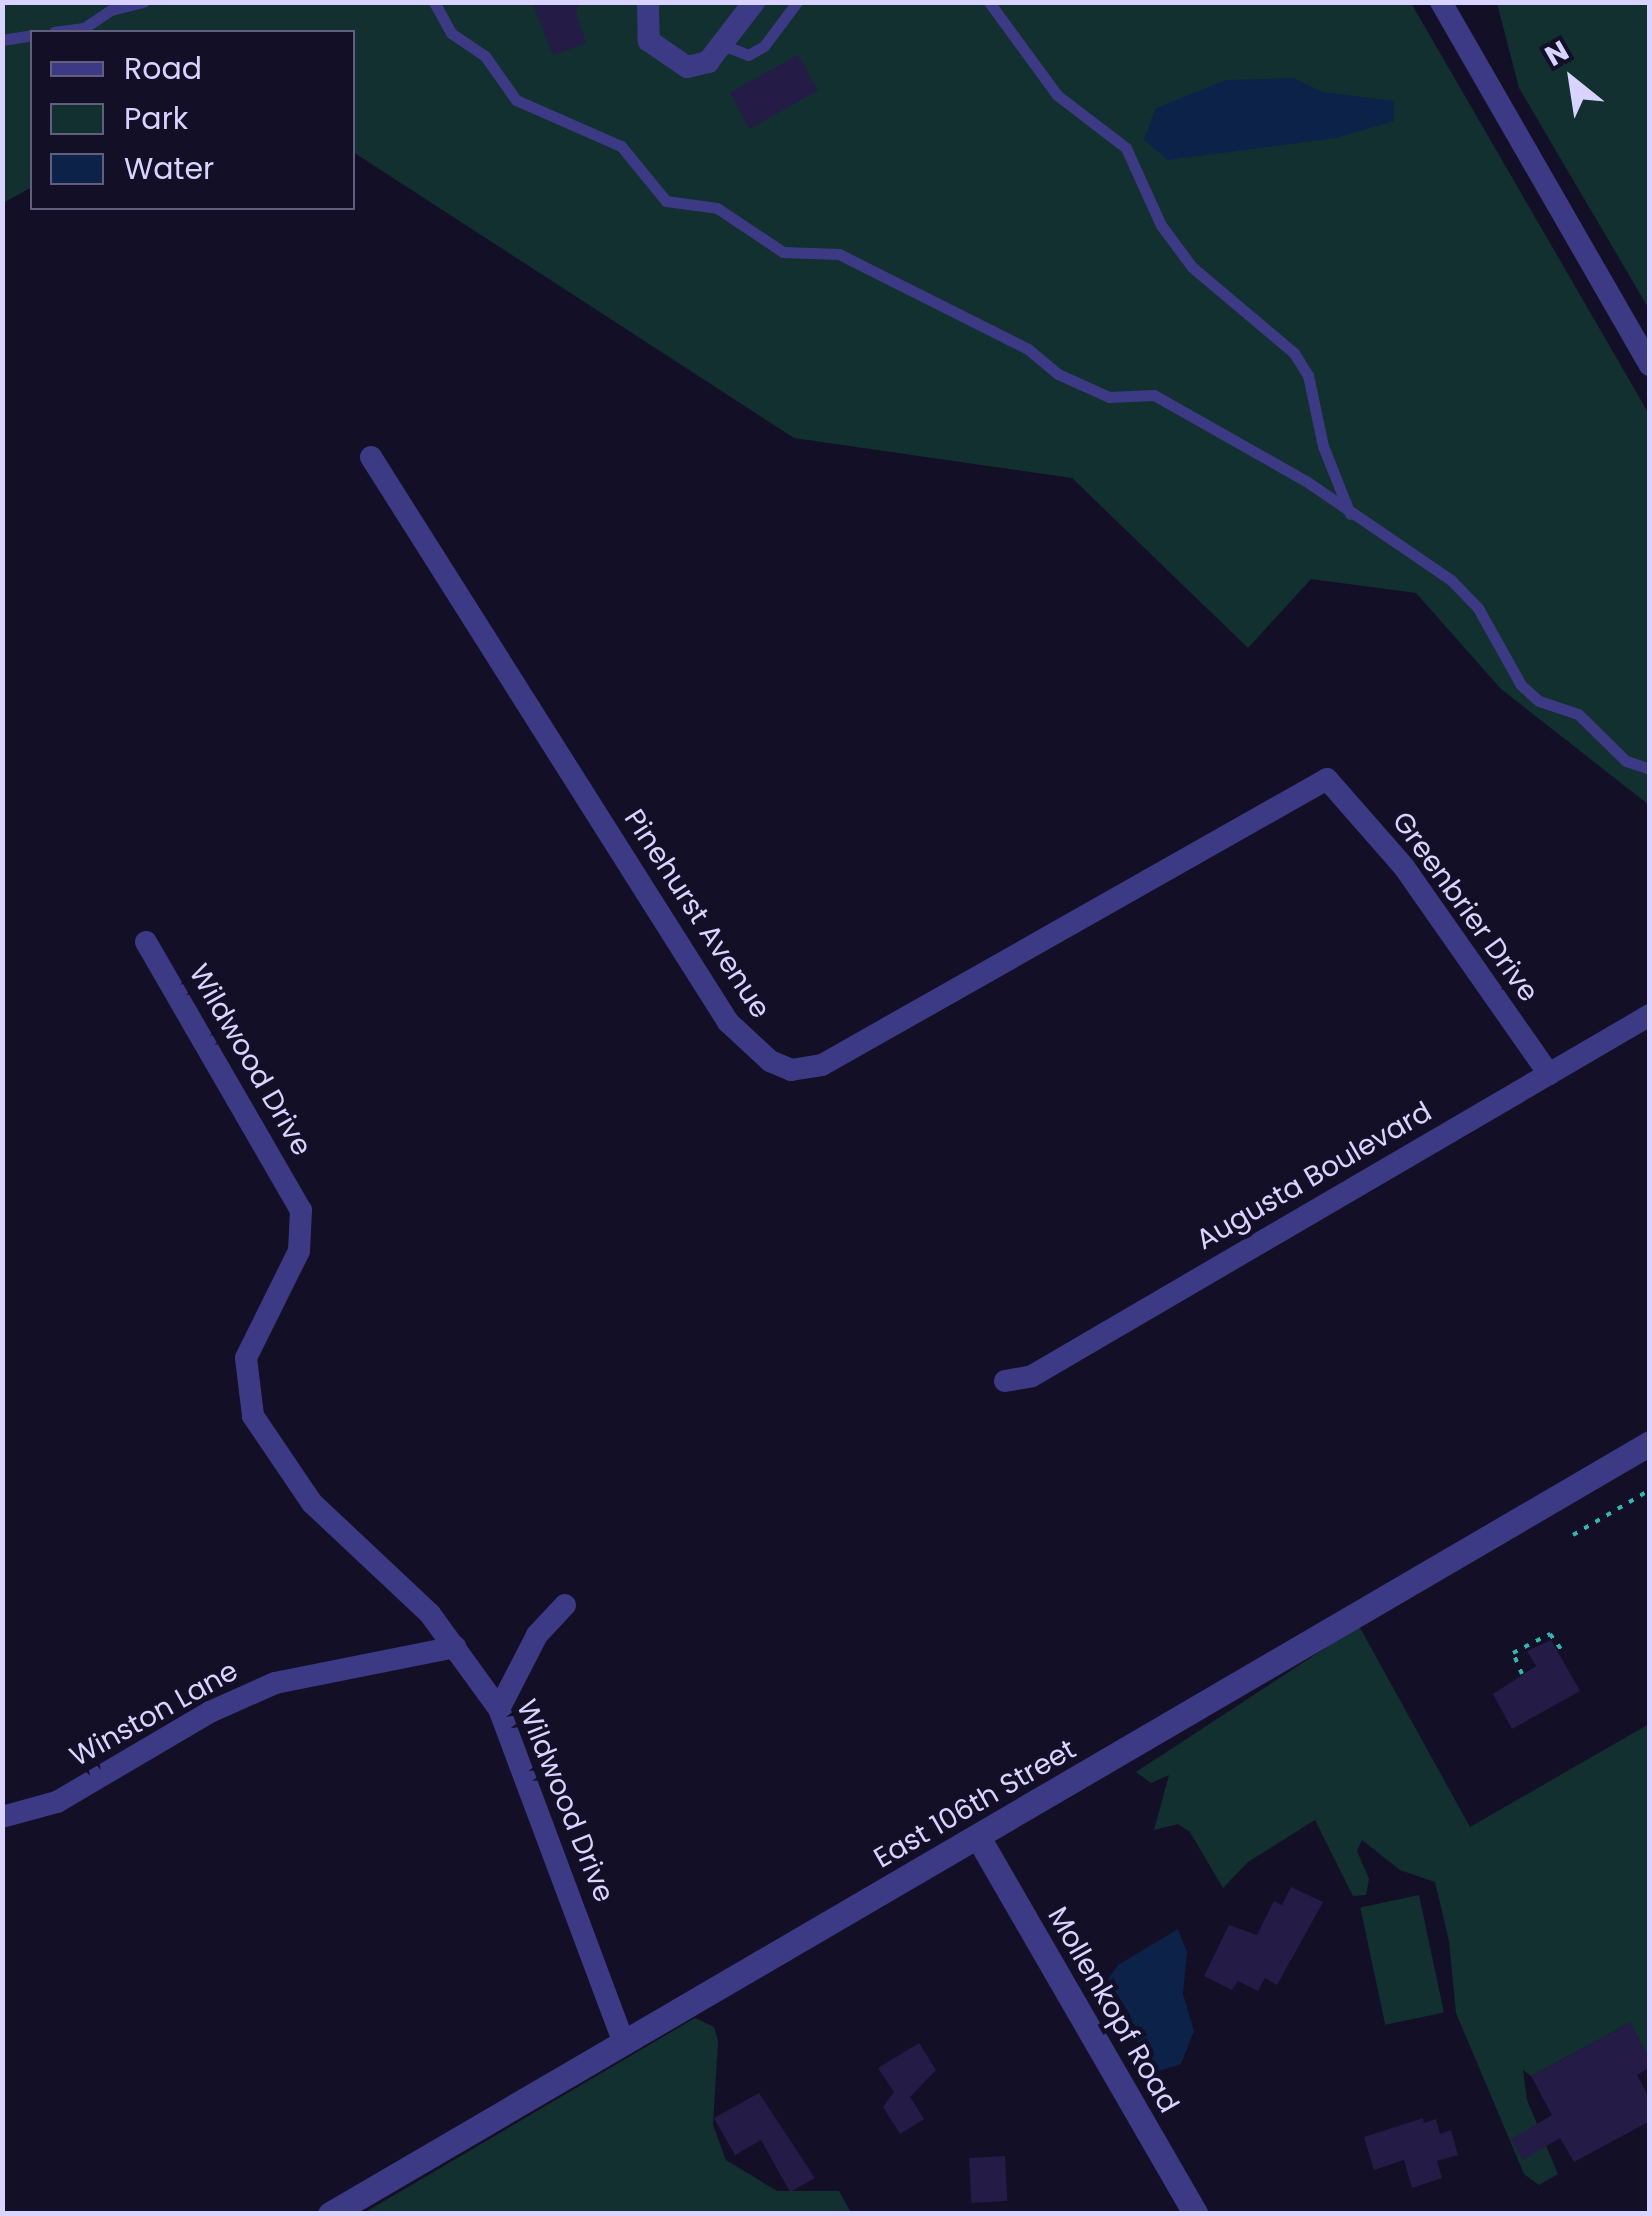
<!DOCTYPE html>
<html>
<head>
<meta charset="utf-8">
<style>
	body { margin:0 }
	#map { position:relative; width:1652px; height:2216px; overflow:hidden; background:#130f26; font-family:Poppins,sans-serif }
	div>[style] { position:absolute }
	.green>* { inset:0; background:#12302f; transform-origin:0 0 }
	.water>* { inset:0; background:#0c2248 }
	.building>* { inset:0; background:#241b47; transform-origin:0 0 }
	.path>* { height:4px; margin-top:-2px; transform-origin:0; background:repeating-linear-gradient(90deg,#2fb8b0 0 5px,transparent 0 13px) }
	.service>* { height:11px; margin:-5.5px; padding:0 5.5px; transform-origin:5.5px; border-radius:5.5px; background:#3d3a85 }
	.minor>* { height:22px; margin:-11px; padding:0 11px; transform-origin:11px; border-radius:11px; background:#3d3a85 }
	.tertiary>* { height:25px; margin:-12.5px; padding:0 12.5px; transform-origin:12.5px; border-radius:12.5px; background:#3d3a85 }
	span { translate:-50% -50%; white-space:nowrap; text-align:center; line-height:1.15; -webkit-text-stroke:9px #130f26; paint-order:stroke }
	.street-label { font-size:28px; color:#d9d4ff }
	.frame { position:absolute; inset:0; border:5px solid #d9d4ff; pointer-events:none }
	.legend { position:absolute; left:30px; top:30px; width:325px; height:180px; box-sizing:border-box; background:#130f26; border:2px solid #625e7d; margin:0; padding:12px 18px; list-style:none; font-size:30px; color:#d9d4ff }
	.legend li { display:flex; align-items:center; gap:20px; height:50px }
	.legend b { width:50px; border:2px solid #625e7d }
	.north { position:absolute; left:1522px; top:30px; width:100px; height:100px; -webkit-text-stroke:8px #130f26; paint-order:stroke; rotate:330deg; font-size:28px; font-weight:700; line-height:40px; text-align:center; color:#d9d4ff }
	.north::after { content:''; display:block; margin:auto; width:35px; height:45px; background:#d9d4ff; clip-path:polygon(50% 0,100% 100%,50% 72%,0 100%) }
</style>
</head>
<body>
<div id="map">
	<div class="green">
		<i style="clip-path:polygon(3px 3px,1411px 3px,1649px 414px,1649px 805px,1501px 689px,1416px 593px,1311px 579px,1248px 648px,1072px 478px,794px 438px,353px 152px,352px 32px,32px 32px,32px 187px,3px 203px)"></i>
		<i style="clip-path:polygon(1497px 3px,1649px 3px,1649px 309px,1519px 88px)"></i>
		<i style="clip-path:polygon(1359px 1626px,1470px 1827px,1649px 1724px,1649px 2059px,1630px 2023px,1531px 2076px,1523px 2070px,1527px 2100px,1558px 2174px,1539px 2185px,1524px 2174px,1456px 2013px,1449px 1941px,1435px 1882px,1400px 1870px,1362px 1840px,1357px 1851px,1369px 1879px,1366px 1895px,1353px 1896px,1315px 1820px,1248px 1862px,1223px 1888px,1190px 1832px,1178px 1824px,1154px 1830px,1169px 1775px,1151px 1783px,1136px 1772px)"></i>
		<i style="left:1419px;top:1895px;width:120px;height:60px;rotate:78deg"></i>
		<i style="clip-path:polygon(695px 2018px,714px 2027px,718px 2041px,713px 2125px,726px 2160px,777px 2191px,839px 2191px,851px 2213px,362px 2214px)"></i>
	</div>
	<div class="water">
		<i style="clip-path:polygon(1293px 78px,1323px 92px,1394px 101px,1394px 121px,1336px 138px,1168px 160px,1144px 140px,1155px 109px,1181px 98px,1226px 80px)"></i>
		<i style="clip-path:polygon(1178px 1929px,1187px 1952px,1183px 1994px,1194px 2031px,1181px 2064px,1159px 2071px,1142px 2057px,1130px 2015px,1108px 1979px,1118px 1965px)"></i>
	</div>
	<div class="building">
		<i style="clip-path:polygon(532px 2px,580px 2px,576px 12px,586px 43px,553px 55px)"></i>
		<i style="left:798px;top:55px;width:41px;height:78px;rotate:61deg"></i>
		<i style="clip-path:polygon(1551px 1640px,1580px 1691px,1512px 1729px,1493px 1694px,1536px 1666px,1527px 1651px)"></i>
		<i style="clip-path:polygon(1291px 1887px,1323px 1902px,1277px 1985px,1265px 1978px,1258px 1991px,1238px 1981px,1232px 1990px,1204px 1976px,1229px 1925px,1257px 1935px,1274px 1901px,1282px 1905px)"></i>
		<i style="clip-path:polygon(1630px 2023px,1650px 2059px,1650px 2067px,1637px 2075px,1650px 2099px,1650px 2121px,1574px 2162px,1560px 2138px,1523px 2160px,1511px 2139px,1552px 2115px,1531px 2076px)"></i>
		<i style="clip-path:polygon(919px 2043px,936px 2070px,910px 2097px,924px 2119px,900px 2134px,883px 2107px,894px 2092px,878px 2068px)"></i>
		<i style="clip-path:polygon(759px 2093px,815px 2178px,790px 2192px,761px 2140px,735px 2155px,714px 2118px)"></i>
		<i style="clip-path:polygon(1423px 2118px,1424px 2123px,1436px 2119px,1440px 2134px,1451px 2130px,1458px 2155px,1437px 2161px,1442px 2178px,1412px 2188px,1404px 2160px,1374px 2170px,1364px 2137px)"></i>
		<i style="left:1005px;top:2156px;width:45px;height:36px;rotate:87deg"></i>
	</div>
	<div class="path">
		<i style="left:1573px;top:1535px;width:89px;rotate:-30.3deg"></i>
		<i style="left:1522px;top:1674px;width:23px;rotate:-113deg"></i>
		<i style="left:1513px;top:1653px;width:42px;rotate:-27.2deg"></i>
		<i style="left:1550px;top:1634px;width:19px;rotate:54deg"></i>
	</div>
	<div class="service">
		<i style="left:434px;top:2px;width:35px;rotate:61deg"></i>
		<i style="left:451px;top:33px;width:41px;rotate:34.1deg"></i>
		<i style="left:485px;top:56px;width:54px;rotate:54.8deg"></i>
		<i style="left:516px;top:100px;width:115px;rotate:23.7deg"></i>
		<i style="left:621px;top:146px;width:71px;rotate:50.7deg"></i>
		<i style="left:666px;top:201px;width:51px;rotate:7.8deg"></i>
		<i style="left:717px;top:208px;width:79px;rotate:33.7deg"></i>
		<i style="left:783px;top:252px;width:56px;rotate:2deg"></i>
		<i style="left:839px;top:254px;width:212px;rotate:26.7deg"></i>
		<i style="left:1028px;top:349px;width:39px;rotate:40deg"></i>
		<i style="left:1058px;top:374px;width:56px;rotate:24.3deg"></i>
		<i style="left:1109px;top:397px;width:45px;rotate:-2.5deg"></i>
		<i style="left:1154px;top:395px;width:175px;rotate:29.5deg"></i>
		<i style="left:1306px;top:481px;width:176px;rotate:34.3deg"></i>
		<i style="left:1451px;top:580px;width:39px;rotate:46deg"></i>
		<i style="left:1478px;top:608px;width:88px;rotate:60.8deg"></i>
		<i style="left:1521px;top:685px;width:24px;rotate:42deg"></i>
		<i style="left:1539px;top:701px;width:41px;rotate:18.4deg"></i>
		<i style="left:1578px;top:714px;width:67px;rotate:44.4deg"></i>
		<i style="left:1626px;top:761px;width:25px;rotate:18deg"></i>
		<i style="left:989px;top:2px;width:115px;rotate:53.8deg"></i>
		<i style="left:1057px;top:95px;width:87px;rotate:37.5deg"></i>
		<i style="left:1126px;top:148px;width:85px;rotate:65.6deg"></i>
		<i style="left:1161px;top:225px;width:52px;rotate:53.6deg"></i>
		<i style="left:1192px;top:267px;width:133px;rotate:40.1deg"></i>
		<i style="left:1294px;top:353px;width:26px;rotate:58deg"></i>
		<i style="left:1308px;top:375px;width:73px;rotate:78.1deg"></i>
		<i style="left:1323px;top:446px;width:73px;rotate:68.3deg"></i>
		<i style="left:54px;top:32px;width:30px;rotate:-8deg"></i>
		<i style="left:84px;top:28px;width:32px;rotate:-34deg"></i>
		<i style="left:111px;top:10px;width:34px;rotate:-14deg"></i>
		<i style="left:2px;top:40px;width:30px;rotate:-9deg"></i>
		<i style="left:725px;top:46px;width:25px;rotate:21deg"></i>
		<i style="left:748px;top:55px;width:18px;rotate:-29deg"></i>
		<i style="left:764px;top:46px;width:55px;rotate:-53.1deg"></i>
	</div>
	<div class="minor">
		<i style="left:648px;top:2px;width:39px;rotate:89deg"></i>
		<i style="left:649px;top:41px;width:46px;rotate:34.4deg"></i>
		<i style="left:687px;top:67px;width:22px;rotate:-13deg"></i>
		<i style="left:708px;top:62px;width:76px;rotate:-52.5deg"></i>
		<i style="left:1441px;top:2px;width:419px;rotate:60.1deg"></i>
		<i style="left:371px;top:457px;width:668px;rotate:57.71deg"></i>
		<i style="left:728px;top:1022px;width:57px;rotate:42.9deg"></i>
		<i style="left:770px;top:1061px;width:23px;rotate:23deg"></i>
		<i style="left:791px;top:1070px;width:31px;rotate:-9deg"></i>
		<i style="left:822px;top:1065px;width:580px;rotate:-29.52deg"></i>
		<i style="left:1327px;top:779px;width:117px;rotate:48.8deg"></i>
		<i style="left:1404px;top:867px;width:253px;rotate:55deg"></i>
		<i style="left:146px;top:942px;width:310px;rotate:60deg"></i>
		<i style="left:301px;top:1210px;width:41px;rotate:92.8deg"></i>
		<i style="left:299px;top:1251px;width:119px;rotate:116.4deg"></i>
		<i style="left:246px;top:1358px;width:58px;rotate:83.1deg"></i>
		<i style="left:253px;top:1416px;width:105px;rotate:55.9deg"></i>
		<i style="left:312px;top:1503px;width:162px;rotate:43.2deg"></i>
		<i style="left:430px;top:1614px;width:117px;rotate:54deg"></i>
		<i style="left:499px;top:1709px;width:354px;rotate:69.5deg"></i>
		<i style="left:1005px;top:1381px;width:27px;rotate:-10deg"></i>
		<i style="left:1032px;top:1376px;width:716px;rotate:-30.29deg"></i>
		<i style="left:499px;top:1709px;width:83px;rotate:-62.8deg"></i>
		<i style="left:537px;top:1635px;width:41px;rotate:-47deg"></i>
		<i style="left:2px;top:1817px;width:57px;rotate:-15.3deg"></i>
		<i style="left:57px;top:1802px;width:178px;rotate:-30.5deg"></i>
		<i style="left:210px;top:1712px;width:71px;rotate:-24deg"></i>
		<i style="left:275px;top:1683px;width:184px;rotate:-11.3deg"></i>
	</div>
	<div class="tertiary">
		<i style="left:978px;top:1837px;width:435px;rotate:60deg"></i>
		<i style="left:330px;top:2214px;width:1529px;rotate:-30.29deg"></i>
	</div>
	<div class="street-label">
		<span style="left:1465px;top:907px;rotate:54deg">Greenbrier Drive</span>
		<span style="left:697px;top:914px;rotate:57deg">Pinehurst Avenue</span>
		<span style="left:250px;top:1060px;rotate:60deg">Wildwood Drive</span>
		<span style="left:1314px;top:1176px;rotate:-30deg">Augusta Boulevard</span>
		<span style="left:154px;top:1714px;rotate:-29deg">Winston Lane</span>
		<span style="left:565px;top:1801px;rotate:68deg">Wildwood Drive</span>
		<span style="left:975px;top:1804px;rotate:-30deg">East 106th Street</span>
		<span style="left:1113px;top:2010px;rotate:60deg">Mollenkopf Road</span>
	</div>
	<div class="frame"></div>
	<ul class="legend">
	<li><b style="height:12px;background:#3d3a85"></b>Road</li>
	<li><b style="height:28px;background:#12302f"></b>Park</li>
	<li><b style="height:28px;background:#0c2248"></b>Water</li>
	</ul>
	<div class="north">N</div>
</div>
</body>
</html>
